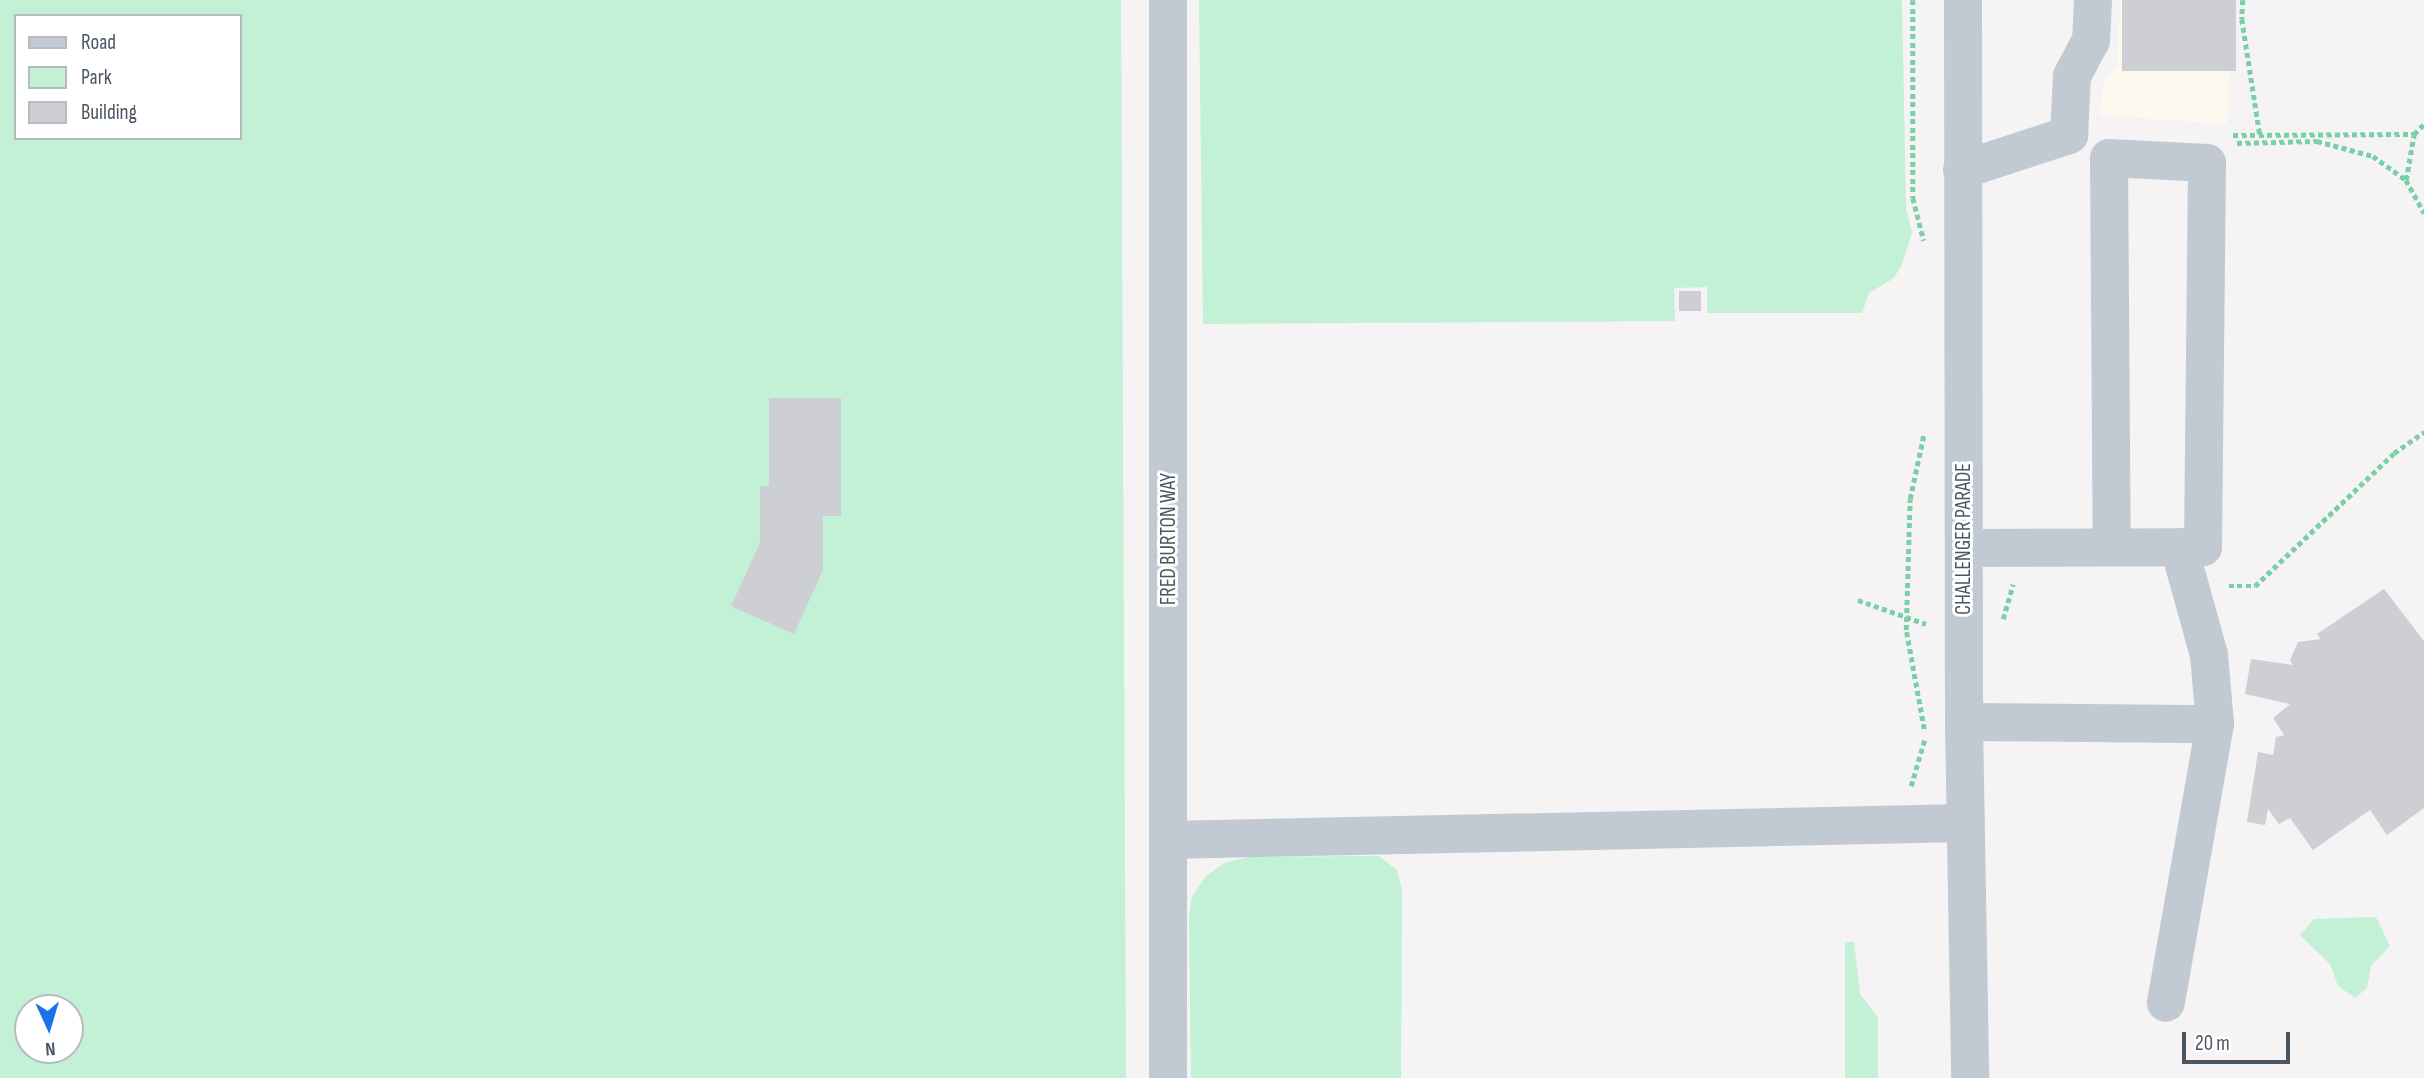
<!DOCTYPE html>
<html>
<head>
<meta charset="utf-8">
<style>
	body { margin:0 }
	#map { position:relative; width:2424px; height:1078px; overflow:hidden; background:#f5f3f3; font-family:"Sofia Sans Condensed",sans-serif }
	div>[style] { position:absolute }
	.commercial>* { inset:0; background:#fdf9ef }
	.green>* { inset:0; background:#c3f1d5 }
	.building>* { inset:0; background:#cdcfd5; transform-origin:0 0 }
	.path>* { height:4.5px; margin-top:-2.25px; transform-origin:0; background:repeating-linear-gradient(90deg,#7ad0a6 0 5px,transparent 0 8.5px) }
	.minor>* { height:38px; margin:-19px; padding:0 19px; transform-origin:19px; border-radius:19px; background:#c1cad2 }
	span { translate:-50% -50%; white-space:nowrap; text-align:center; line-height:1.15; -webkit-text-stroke:6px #fff; paint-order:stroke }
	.street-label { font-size:21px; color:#4a5661 }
	.legend { position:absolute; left:14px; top:14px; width:228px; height:126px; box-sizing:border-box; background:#fff; border:2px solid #b7bbc0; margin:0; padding:9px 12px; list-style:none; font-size:21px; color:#4a5661 }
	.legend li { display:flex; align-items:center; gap:14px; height:35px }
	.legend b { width:35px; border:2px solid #b7bbc0 }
	.north { position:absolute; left:14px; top:994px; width:70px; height:70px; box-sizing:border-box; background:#fff; border:2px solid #b7bbc0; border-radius:50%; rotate:176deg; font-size:19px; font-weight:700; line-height:28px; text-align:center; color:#4a5661 }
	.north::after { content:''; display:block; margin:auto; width:24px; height:32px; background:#1a73e8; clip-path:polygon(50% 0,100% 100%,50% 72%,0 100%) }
	.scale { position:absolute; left:2182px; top:1032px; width:108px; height:32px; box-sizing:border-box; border:4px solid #4a5661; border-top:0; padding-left:9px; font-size:21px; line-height:24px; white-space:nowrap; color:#4a5661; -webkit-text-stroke:5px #fff; paint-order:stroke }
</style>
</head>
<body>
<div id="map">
	<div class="commercial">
		<i style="clip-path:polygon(2120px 0,2233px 0,2227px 124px,2099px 115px,2103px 85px,2117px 65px)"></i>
	</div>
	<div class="green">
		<i style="clip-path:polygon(evenodd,0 0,1121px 0,1126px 1078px,0 1078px,0 0,16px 16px,240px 16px,240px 138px,16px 138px,16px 16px,0 0,28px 1008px,70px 1008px,70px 1050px,28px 1050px,28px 1008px)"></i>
		<i style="clip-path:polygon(1199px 0,1902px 0,1906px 208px,1912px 233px,1902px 264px,1894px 278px,1869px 293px,1862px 313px,1707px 313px,1707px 287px,1674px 288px,1675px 321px,1203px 324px)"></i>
		<i style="clip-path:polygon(1379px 856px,1397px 870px,1402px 890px,1401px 1078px,1191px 1078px,1189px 917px,1192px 897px,1205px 877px,1224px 863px,1250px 857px)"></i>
		<i style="clip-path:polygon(2376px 917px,2390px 946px,2371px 966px,2367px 988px,2355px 998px,2338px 986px,2330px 964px,2300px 935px,2314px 919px)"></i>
		<i style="clip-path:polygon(1845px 942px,1854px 942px,1860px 994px,1878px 1017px,1878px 1078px,1845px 1078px)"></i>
	</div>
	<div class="building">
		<i style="left:2122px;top:0;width:114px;height:71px"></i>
		<i style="left:1679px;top:291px;width:22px;height:20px"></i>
		<i style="clip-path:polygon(769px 398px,841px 398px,841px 516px,823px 516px,823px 570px,794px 634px,731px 606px,760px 543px,760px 486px,769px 486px)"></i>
		<i style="clip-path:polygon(2384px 589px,2424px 641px,2424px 808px,2387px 835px,2370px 810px,2313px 850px,2290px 818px,2279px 824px,2268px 809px,2265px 825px,2247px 822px,2258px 752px,2273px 755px,2276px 737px,2284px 735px,2273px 718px,2290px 704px,2245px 694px,2251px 659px,2293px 665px,2290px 660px,2298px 642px,2321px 639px,2317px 634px)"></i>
	</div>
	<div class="path">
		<i style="left:1913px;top:0;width:198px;rotate:90deg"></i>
		<i style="left:1913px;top:198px;width:44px;rotate:75.7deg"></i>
		<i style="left:2243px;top:0;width:19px;rotate:93deg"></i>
		<i style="left:2242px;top:19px;width:117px;rotate:81.2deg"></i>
		<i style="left:2233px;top:135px;width:181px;rotate:-0.3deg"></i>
		<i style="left:2237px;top:143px;width:80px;rotate:-1.4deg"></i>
		<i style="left:2317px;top:141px;width:58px;rotate:15deg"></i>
		<i style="left:2373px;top:156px;width:41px;rotate:36deg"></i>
		<i style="left:2406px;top:180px;width:38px;rotate:61deg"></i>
		<i style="left:2406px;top:180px;width:47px;rotate:-80.1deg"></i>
		<i style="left:2414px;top:134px;width:14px;rotate:-45deg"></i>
		<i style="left:2229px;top:586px;width:26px"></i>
		<i style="left:2255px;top:586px;width:192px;rotate:-43.7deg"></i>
		<i style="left:2394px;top:453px;width:37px;rotate:-35deg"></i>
		<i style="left:1858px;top:600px;width:72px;rotate:19.4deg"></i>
		<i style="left:2003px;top:619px;width:36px;rotate:-74deg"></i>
		<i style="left:1924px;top:729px;width:101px;rotate:-100.3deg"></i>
		<i style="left:1906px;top:630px;width:131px;rotate:-88.3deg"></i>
		<i style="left:1910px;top:499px;width:67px;rotate:-78deg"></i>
		<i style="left:1911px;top:786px;width:50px;rotate:-73.7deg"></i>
	</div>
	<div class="minor">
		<i style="left:1963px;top:0;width:722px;rotate:89.92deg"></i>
		<i style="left:1964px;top:722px;width:356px;rotate:89deg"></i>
		<i style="left:1962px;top:170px;width:113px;rotate:-18.1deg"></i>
		<i style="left:2069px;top:135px;width:59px;rotate:-87.1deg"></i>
		<i style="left:2072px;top:76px;width:40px;rotate:-62deg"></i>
		<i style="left:2091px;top:41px;width:41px;rotate:-87.2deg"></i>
		<i style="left:2179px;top:547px;width:112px;rotate:74.5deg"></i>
		<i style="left:2209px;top:655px;width:69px;rotate:85deg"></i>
		<i style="left:1965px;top:548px;width:238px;rotate:-0.2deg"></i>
		<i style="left:2203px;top:547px;width:384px;rotate:-89.4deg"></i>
		<i style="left:2207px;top:163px;width:98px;rotate:-177.1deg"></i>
		<i style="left:2109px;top:158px;width:389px;rotate:89.6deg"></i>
		<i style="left:1964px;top:722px;width:251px;rotate:0.5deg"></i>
		<i style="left:2215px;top:724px;width:283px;rotate:100deg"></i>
		<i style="left:1168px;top:840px;width:798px;rotate:-1.22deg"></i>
		<i style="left:1168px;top:1078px;width:1078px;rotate:-90deg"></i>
	</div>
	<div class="street-label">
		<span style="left:1169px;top:539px;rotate:-90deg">FRED BURTON WAY</span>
		<span style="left:1964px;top:539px;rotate:-90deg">CHALLENGER PARADE</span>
	</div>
	<ul class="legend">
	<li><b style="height:9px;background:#c1cad2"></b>Road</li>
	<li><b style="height:19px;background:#c3f1d5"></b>Park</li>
	<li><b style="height:19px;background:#cdcfd5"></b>Building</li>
	</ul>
	<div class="north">N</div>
	<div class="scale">20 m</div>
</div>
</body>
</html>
